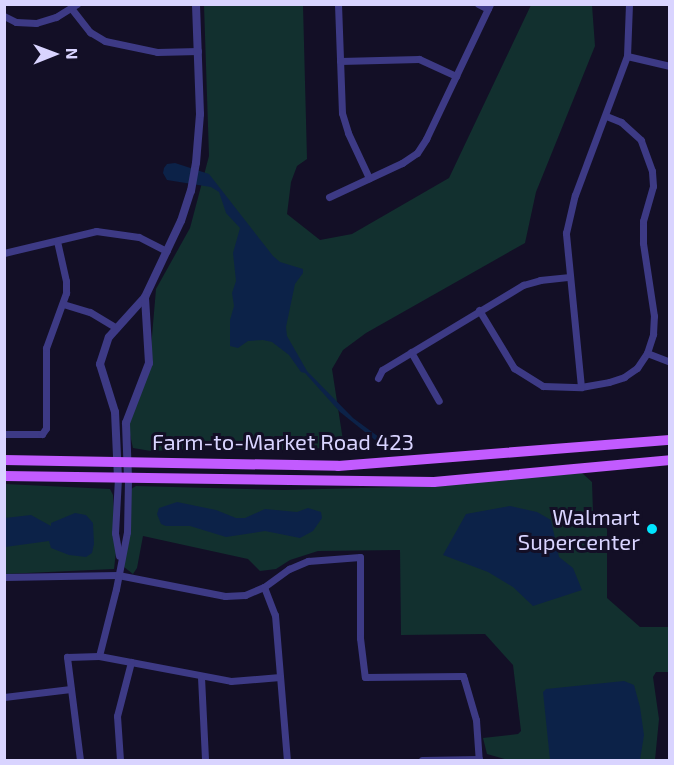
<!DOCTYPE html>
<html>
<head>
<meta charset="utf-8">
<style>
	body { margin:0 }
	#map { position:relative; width:674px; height:765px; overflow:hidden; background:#130f26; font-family:"Exo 2",sans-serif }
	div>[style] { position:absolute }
	.green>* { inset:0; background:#12302f }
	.water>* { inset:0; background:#0c2248 }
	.minor>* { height:7px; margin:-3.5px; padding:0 3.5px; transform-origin:3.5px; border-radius:3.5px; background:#3d3a85 }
	.tertiary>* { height:8px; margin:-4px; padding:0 4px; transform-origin:4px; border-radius:4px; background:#3d3a85 }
	.primary>* { height:10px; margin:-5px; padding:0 5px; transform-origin:5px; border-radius:5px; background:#c25bff }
	.dots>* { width:16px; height:16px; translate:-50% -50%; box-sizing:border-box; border:3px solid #130f26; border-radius:50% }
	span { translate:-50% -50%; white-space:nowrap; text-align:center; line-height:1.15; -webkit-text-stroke:6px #130f26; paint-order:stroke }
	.street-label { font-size:22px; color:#d9d4ff }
	.poi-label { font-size:22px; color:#d9d4ff }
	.right { translate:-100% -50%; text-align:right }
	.frame { position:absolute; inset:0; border:6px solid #d9d4ff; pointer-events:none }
	.north { position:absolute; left:24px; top:24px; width:60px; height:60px; -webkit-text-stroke:4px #130f26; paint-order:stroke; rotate:89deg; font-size:16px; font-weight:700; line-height:24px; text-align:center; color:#d9d4ff }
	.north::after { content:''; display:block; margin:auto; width:21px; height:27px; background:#d9d4ff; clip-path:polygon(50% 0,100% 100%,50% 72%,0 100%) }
</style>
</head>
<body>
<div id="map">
	<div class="green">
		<i style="clip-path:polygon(204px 5px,303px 5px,307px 159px,297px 166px,291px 182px,287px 214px,320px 240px,352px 234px,449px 178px,531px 5px,592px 5px,595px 46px,536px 192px,525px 243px,366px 333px,343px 350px,332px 369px,344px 447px,280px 450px,211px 448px,151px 451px,133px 448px,128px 426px,151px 348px,156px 289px,190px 228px,209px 156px)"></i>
		<i style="clip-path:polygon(582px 473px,592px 482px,593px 512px,607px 529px,607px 598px,640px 627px,669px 627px,669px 672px,656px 672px,653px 677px,659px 719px,655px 760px,508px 760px,487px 754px,483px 738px,518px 734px,521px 731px,513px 665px,485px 634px,401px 635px,400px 550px,318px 551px,290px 560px,276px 569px,260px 571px,248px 559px,143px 536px,137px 568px,133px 574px,124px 567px,131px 489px,136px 486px,283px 490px,401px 487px)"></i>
		<i style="clip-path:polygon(5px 484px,110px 489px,113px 495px,116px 552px,114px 569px,5px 574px)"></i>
	</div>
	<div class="water">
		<i style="clip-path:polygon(175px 163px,209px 174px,273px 256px,280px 262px,303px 269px,303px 273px,295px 284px,286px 327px,287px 336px,307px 371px,353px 418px,387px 443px,375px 440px,340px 412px,305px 373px,301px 372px,289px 355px,272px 342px,263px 340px,248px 341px,238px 348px,230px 346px,230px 320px,234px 306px,232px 293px,236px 281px,233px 253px,240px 228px,226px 213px,219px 192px,211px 187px,167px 180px,163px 173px,164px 168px,167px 164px)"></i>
		<i style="clip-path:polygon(177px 502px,216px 510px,236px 518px,245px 518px,265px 509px,297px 512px,308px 508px,321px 512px,322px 518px,313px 531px,300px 538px,265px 531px,226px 537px,190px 526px,166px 526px,161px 524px,157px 514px,159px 508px)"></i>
		<i style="clip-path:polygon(510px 506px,537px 512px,551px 520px,559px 557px,573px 568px,582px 590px,533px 606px,513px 587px,488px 572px,443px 555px,466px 514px)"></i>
		<i style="clip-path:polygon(75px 513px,86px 515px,93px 523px,94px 544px,92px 553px,86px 557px,69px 555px,51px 548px,49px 541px,5px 547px,5px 518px,31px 515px,51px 526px,51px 523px)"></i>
		<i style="clip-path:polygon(624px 681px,634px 685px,640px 707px,644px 735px,640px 760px,550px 760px,543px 692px,546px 689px)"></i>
	</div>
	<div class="minor">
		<i style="left:338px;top:4px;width:109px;rotate:87.9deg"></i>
		<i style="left:342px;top:113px;width:21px;rotate:73deg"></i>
		<i style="left:348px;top:133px;width:50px;rotate:65deg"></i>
		<i style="left:478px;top:4px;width:11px;rotate:27deg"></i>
		<i style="left:71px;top:8px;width:31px;rotate:52deg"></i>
		<i style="left:90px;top:32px;width:17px;rotate:31deg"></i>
		<i style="left:105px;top:41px;width:53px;rotate:11.9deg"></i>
		<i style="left:157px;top:52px;width:41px;rotate:-1.4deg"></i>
		<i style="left:4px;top:16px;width:13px;rotate:27deg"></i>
		<i style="left:16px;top:22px;width:20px;rotate:3deg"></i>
		<i style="left:36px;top:23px;width:21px;rotate:-17deg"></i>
		<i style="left:56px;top:17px;width:25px;rotate:-32deg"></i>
		<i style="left:627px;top:56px;width:44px;rotate:13.1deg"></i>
		<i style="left:340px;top:61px;width:79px;rotate:-1.5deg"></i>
		<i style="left:419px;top:59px;width:41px;rotate:24.7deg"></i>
		<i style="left:329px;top:197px;width:81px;rotate:-25deg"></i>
		<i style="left:402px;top:163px;width:18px;rotate:-34deg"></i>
		<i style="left:417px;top:153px;width:17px;rotate:-57deg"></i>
		<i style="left:426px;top:139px;width:149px;rotate:-64.6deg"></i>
		<i style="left:4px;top:253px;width:95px;rotate:-13.4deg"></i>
		<i style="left:96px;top:231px;width:43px;rotate:7.9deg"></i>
		<i style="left:139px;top:237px;width:31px;rotate:27deg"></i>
		<i style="left:63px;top:304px;width:28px;rotate:17deg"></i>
		<i style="left:90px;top:312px;width:31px;rotate:31deg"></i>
		<i style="left:479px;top:310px;width:68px;rotate:58.9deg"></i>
		<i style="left:514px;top:368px;width:34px;rotate:32deg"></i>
		<i style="left:543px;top:386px;width:38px;rotate:2deg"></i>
		<i style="left:581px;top:387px;width:28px;rotate:-10deg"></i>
		<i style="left:609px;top:382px;width:16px;rotate:-18deg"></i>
		<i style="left:624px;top:377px;width:16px;rotate:-35deg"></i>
		<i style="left:637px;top:368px;width:18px;rotate:-56deg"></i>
		<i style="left:647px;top:353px;width:20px;rotate:-72deg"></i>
		<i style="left:653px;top:334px;width:18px;rotate:-87deg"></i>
		<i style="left:654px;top:316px;width:74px;rotate:-98.6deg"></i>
		<i style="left:643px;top:243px;width:22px;rotate:-90deg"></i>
		<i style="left:643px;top:221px;width:36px;rotate:-74deg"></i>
		<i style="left:653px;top:186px;width:15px;rotate:-94deg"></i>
		<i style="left:652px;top:171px;width:33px;rotate:-110deg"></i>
		<i style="left:641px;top:140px;width:27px;rotate:-138deg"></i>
		<i style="left:621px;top:122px;width:16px;rotate:-158deg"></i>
		<i style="left:411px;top:352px;width:56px;rotate:60.3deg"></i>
		<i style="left:647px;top:353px;width:25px;rotate:21deg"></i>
		<i style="left:378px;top:378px;width:9px;rotate:-63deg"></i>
		<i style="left:382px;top:370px;width:165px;rotate:-31.1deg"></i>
		<i style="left:523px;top:285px;width:18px;rotate:-16deg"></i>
		<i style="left:540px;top:280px;width:30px;rotate:-6deg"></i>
		<i style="left:581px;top:387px;width:155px;rotate:-95.6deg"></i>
		<i style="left:566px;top:233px;width:39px;rotate:-77deg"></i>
		<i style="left:575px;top:195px;width:148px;rotate:-69.5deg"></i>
		<i style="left:627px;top:56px;width:52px;rotate:-87.8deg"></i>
		<i style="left:4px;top:434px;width:38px"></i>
		<i style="left:42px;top:434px;width:7px;rotate:-56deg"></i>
		<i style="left:46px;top:428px;width:80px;rotate:-90deg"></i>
		<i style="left:46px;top:348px;width:59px;rotate:-70deg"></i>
		<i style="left:66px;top:293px;width:12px;rotate:-90deg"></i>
		<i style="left:66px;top:281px;width:41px;rotate:-102.7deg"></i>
		<i style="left:118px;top:478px;width:55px;rotate:93.1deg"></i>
		<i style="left:115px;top:533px;width:23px;rotate:80deg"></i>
		<i style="left:4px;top:577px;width:114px;rotate:-1deg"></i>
		<i style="left:118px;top:575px;width:109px;rotate:11.1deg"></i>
		<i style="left:225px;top:596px;width:20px;rotate:-3deg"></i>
		<i style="left:245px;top:595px;width:21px;rotate:-23deg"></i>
		<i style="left:264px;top:587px;width:31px;rotate:-36deg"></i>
		<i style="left:289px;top:569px;width:21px;rotate:-23deg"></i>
		<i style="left:308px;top:561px;width:52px;rotate:-4.4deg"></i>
		<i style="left:360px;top:557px;width:81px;rotate:90deg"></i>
		<i style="left:360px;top:638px;width:39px;rotate:83deg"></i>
		<i style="left:365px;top:677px;width:98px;rotate:-0.6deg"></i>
		<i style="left:463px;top:676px;width:3px;rotate:72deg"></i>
		<i style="left:464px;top:679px;width:43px;rotate:73.7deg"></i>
		<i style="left:476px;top:720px;width:39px;rotate:86deg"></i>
		<i style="left:479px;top:759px;width:57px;rotate:179deg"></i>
		<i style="left:264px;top:587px;width:30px;rotate:69deg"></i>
		<i style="left:275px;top:615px;width:145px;rotate:85.3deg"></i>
		<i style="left:99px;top:656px;width:69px;rotate:-75.8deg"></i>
		<i style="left:116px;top:589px;width:58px;rotate:-79.1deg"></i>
		<i style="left:127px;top:532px;width:54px;rotate:-88.9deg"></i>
		<i style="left:201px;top:677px;width:83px;rotate:87.2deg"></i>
		<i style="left:4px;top:697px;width:67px;rotate:-6.8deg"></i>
		<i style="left:80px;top:760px;width:104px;rotate:-97.2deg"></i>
		<i style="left:67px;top:657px;width:32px;rotate:-2deg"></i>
		<i style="left:99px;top:656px;width:134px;rotate:10.7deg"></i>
		<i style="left:231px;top:681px;width:49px;rotate:-4.7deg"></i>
		<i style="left:120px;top:760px;width:44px;rotate:-93.9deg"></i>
		<i style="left:117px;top:716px;width:56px;rotate:-75.5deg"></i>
	</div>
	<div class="tertiary">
		<i style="left:118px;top:478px;width:66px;rotate:-92.6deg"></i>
		<i style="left:115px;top:412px;width:50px;rotate:-107.4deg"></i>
		<i style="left:100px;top:364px;width:28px;rotate:-72deg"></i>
		<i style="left:109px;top:337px;width:54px;rotate:-48deg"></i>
		<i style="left:145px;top:297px;width:84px;rotate:-64.7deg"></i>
		<i style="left:181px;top:221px;width:32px;rotate:-72deg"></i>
		<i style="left:191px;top:191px;width:28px;rotate:-80deg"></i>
		<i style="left:196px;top:163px;width:49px;rotate:-85.3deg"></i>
		<i style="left:200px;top:114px;width:110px;rotate:-92.1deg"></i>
		<i style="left:128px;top:478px;width:55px;rotate:-92.1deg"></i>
		<i style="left:126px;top:423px;width:64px;rotate:-69deg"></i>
		<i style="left:149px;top:363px;width:66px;rotate:-93.5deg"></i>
	</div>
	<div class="primary">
		<i style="left:4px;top:460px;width:334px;rotate:1deg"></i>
		<i style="left:338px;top:466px;width:333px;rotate:-4.5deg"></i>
		<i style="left:4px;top:476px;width:430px;rotate:0.8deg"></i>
		<i style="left:434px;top:482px;width:237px;rotate:-5.3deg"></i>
	</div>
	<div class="dots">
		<i style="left:652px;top:529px;background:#00e5ff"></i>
	</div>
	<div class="street-label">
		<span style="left:283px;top:442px">Farm-to-Market Road 423</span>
	</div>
	<div class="poi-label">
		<span class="right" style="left:640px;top:529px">Walmart<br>Supercenter</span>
	</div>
	<div class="frame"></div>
	<div class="north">N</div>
</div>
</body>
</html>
